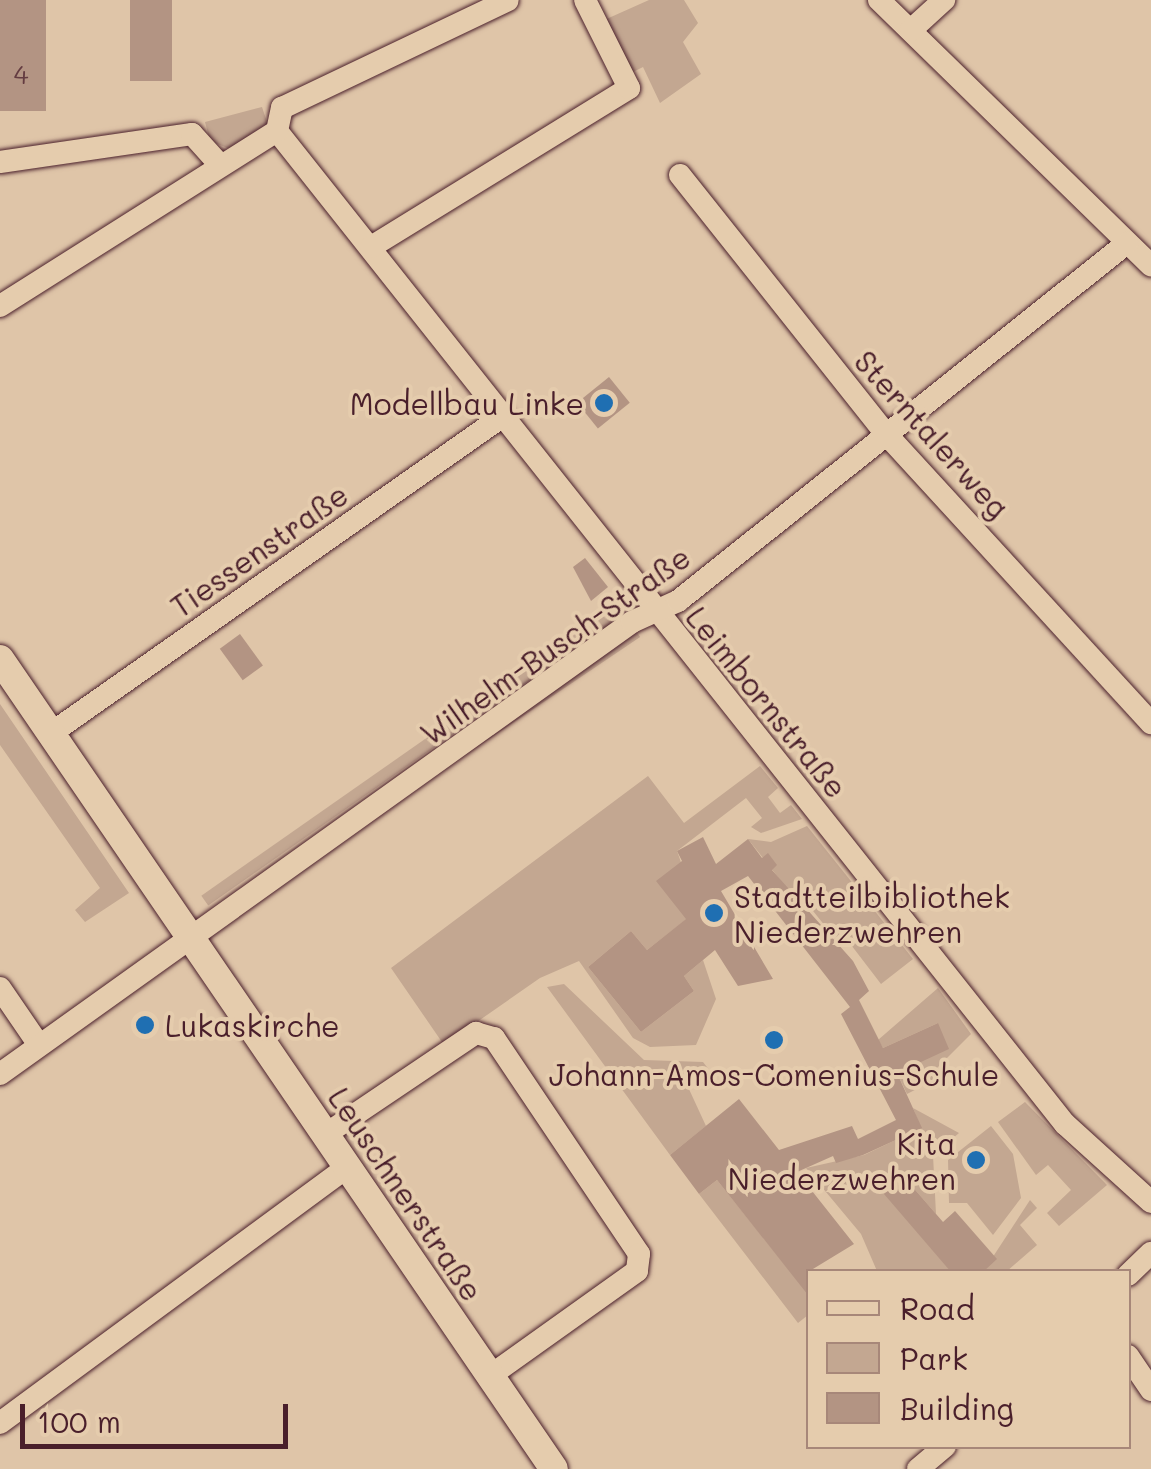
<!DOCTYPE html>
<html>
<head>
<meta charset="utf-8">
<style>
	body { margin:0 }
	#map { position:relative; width:1151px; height:1469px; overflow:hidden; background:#dfc5a8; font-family:Mali,sans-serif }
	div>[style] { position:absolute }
	.green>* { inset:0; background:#c3a791; transform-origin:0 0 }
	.building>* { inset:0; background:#b39483; transform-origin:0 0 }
	.roads { filter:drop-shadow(0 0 2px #4a1f2b) drop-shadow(0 0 2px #4a1f2b) }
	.minor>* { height:22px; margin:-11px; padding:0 11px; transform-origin:11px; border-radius:11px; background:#e5ccad }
	.major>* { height:28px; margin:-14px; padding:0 14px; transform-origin:14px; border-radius:14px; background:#e5ccad }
	.dots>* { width:28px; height:28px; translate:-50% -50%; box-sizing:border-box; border:5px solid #e5ccad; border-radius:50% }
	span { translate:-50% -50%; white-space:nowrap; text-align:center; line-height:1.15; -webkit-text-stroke:8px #e5ccad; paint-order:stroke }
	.number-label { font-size:25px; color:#643c41 }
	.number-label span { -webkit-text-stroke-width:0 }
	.poi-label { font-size:30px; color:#4a1f2b }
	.right { translate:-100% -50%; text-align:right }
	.left { translate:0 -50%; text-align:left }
	.street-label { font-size:30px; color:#4a1f2b }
	.legend { position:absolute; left:806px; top:1269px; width:325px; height:180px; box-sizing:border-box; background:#e5ccad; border:2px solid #a78779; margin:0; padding:12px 18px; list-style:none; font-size:30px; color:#4a1f2b }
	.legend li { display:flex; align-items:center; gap:20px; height:50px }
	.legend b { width:50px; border:2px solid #a78779 }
	.scale { position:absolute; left:20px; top:1404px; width:268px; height:45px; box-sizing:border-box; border:5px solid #4a1f2b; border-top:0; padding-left:12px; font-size:30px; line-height:35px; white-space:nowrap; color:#4a1f2b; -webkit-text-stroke:8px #e5ccad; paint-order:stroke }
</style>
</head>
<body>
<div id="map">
	<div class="green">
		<i style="clip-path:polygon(649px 0,684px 0,698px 23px,683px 42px,701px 74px,660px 103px,643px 67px,629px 74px,602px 21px)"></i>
		<i style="clip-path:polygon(262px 107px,268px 125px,230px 149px,210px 141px,205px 122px)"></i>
		<i style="left:615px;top:606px;width:12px;height:505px;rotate:55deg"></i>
		<i style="left:634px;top:628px;width:11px;height:510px;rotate:56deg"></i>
		<i style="clip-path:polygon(0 704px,129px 893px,85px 922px,75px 910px,100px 888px,0 745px)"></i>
		<i style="clip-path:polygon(760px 766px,778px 788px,768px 797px,780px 813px,791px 805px,802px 819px,761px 833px,751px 827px,762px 818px,746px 798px,677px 851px,698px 910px,647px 950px,631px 931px,588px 967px,641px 1032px,694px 991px,684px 976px,703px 960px,716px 999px,696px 1045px,650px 1047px,633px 1038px,579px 961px,540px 978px,444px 1045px,391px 968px,648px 776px,684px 823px)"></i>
		<i style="clip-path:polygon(807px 826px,913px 959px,881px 984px,845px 937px,834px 937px,805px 901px,800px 905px,748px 839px,771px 842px)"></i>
		<i style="clip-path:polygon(564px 984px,644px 1060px,703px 1062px,710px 1071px,688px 1087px,706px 1126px,670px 1155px,547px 987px)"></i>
		<i style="clip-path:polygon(938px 988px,971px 1034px,937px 1068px,938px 1078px,907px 1094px,897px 1073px,938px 1023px,883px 1048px,878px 1040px)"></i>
		<i style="clip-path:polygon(1025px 1102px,1107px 1185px,1059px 1226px,1047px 1213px,1071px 1190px,1048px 1165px,1036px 1175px,998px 1122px)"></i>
		<i style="clip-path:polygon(913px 1108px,959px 1133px,933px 1155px,936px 1214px,904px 1177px,885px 1194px,951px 1271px,877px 1271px,861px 1234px,806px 1168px,864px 1155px,921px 1128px)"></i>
		<i style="clip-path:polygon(991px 1126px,1013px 1154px,1021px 1198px,993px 1235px,967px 1203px,949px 1203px,948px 1160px)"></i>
		<i style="clip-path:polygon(717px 1180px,801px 1285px,808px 1280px,808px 1315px,798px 1323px,699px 1194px)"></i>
		<i style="clip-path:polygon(1030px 1200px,1037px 1208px,1020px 1225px,1037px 1245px,1007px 1271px,983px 1272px)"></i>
	</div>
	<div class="building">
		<i style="left:0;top:0;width:46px;height:111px"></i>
		<i style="left:130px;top:0;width:42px;height:81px"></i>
		<i style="left:609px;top:377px;width:33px;height:41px;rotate:51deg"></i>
		<i style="clip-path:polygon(585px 558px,608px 587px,591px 601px,573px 567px)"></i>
		<i style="left:240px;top:634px;width:39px;height:25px;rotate:54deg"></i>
		<i style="clip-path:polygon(703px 837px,716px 864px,748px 839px,762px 858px,768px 853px,777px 865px,772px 870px,853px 961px,869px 991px,859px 1000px,883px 1048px,938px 1023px,949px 1049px,897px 1073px,922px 1128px,863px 1155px,836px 1163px,833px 1156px,797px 1172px,854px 1244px,808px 1272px,808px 1295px,717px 1180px,699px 1194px,670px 1155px,739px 1099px,779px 1150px,852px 1126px,858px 1139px,896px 1120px,841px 1014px,850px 1007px,748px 876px,721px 891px,773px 979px,738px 986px,715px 950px,684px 976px,694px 991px,641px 1032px,588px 967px,631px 931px,647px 950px,686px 919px,656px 881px,682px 861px,677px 851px)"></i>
		<i style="clip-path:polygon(904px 1177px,943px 1222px,955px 1211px,997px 1259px,983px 1272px,951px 1272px,884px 1194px)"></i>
	</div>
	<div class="roads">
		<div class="minor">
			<i style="left:879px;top:0;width:380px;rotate:44.3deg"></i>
			<i style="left:911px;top:30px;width:45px;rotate:-42.3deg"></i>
			<i style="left:277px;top:131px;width:1268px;rotate:51.57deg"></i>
			<i style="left:1065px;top:1124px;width:116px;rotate:42.2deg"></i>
			<i style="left:0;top:162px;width:194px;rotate:-8.3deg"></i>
			<i style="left:192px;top:134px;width:40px;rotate:48deg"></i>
			<i style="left:680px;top:175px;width:332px;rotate:51.5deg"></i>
			<i style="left:887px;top:435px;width:391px;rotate:47.5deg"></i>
			<i style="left:371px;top:247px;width:303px;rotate:-31.6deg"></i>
			<i style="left:629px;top:88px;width:98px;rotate:-116.6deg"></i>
			<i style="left:0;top:306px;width:328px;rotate:-32.3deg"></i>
			<i style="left:277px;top:131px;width:24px;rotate:-78deg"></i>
			<i style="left:282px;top:108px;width:250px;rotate:-25.5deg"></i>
			<i style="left:50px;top:734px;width:553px;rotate:-35.07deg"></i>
			<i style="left:0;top:988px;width:69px;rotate:55.6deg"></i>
			<i style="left:0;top:1074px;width:777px;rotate:-35.57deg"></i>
			<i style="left:632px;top:622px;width:51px;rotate:-24.5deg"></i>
			<i style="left:678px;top:601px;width:574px;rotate:-38.57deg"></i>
			<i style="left:326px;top:1134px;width:181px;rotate:-34deg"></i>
			<i style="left:476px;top:1033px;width:19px;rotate:16deg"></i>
			<i style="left:494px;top:1038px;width:260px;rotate:56.1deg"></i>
			<i style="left:639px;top:1254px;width:17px;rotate:97deg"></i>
			<i style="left:637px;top:1271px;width:181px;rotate:144.5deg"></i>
			<i style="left:1128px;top:1275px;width:32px;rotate:-44deg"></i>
			<i style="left:1128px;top:1356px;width:41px;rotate:55.9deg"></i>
			<i style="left:0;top:1423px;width:433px;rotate:-36.4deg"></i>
			<i style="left:918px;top:1469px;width:35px;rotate:-40deg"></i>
		</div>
		<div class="major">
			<i style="left:0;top:659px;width:981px;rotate:55.63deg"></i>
		</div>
	</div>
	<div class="dots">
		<i style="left:604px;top:403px;background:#1f6fb2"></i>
		<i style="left:714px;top:913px;background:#1f6fb2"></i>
		<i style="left:145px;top:1025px;background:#1f6fb2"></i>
		<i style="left:774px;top:1040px;background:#1f6fb2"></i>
		<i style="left:976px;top:1160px;background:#1f6fb2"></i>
	</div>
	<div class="number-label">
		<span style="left:21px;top:74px">4</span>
	</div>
	<div class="poi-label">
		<span class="right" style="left:584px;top:403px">Modellbau Linke</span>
		<span class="left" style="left:734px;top:913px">Stadtteilbibliothek<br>Niederzwehren</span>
		<span class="left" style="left:165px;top:1025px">Lukaskirche</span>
		<span style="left:774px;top:1074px">Johann-Amos-Comenius-Schule</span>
		<span class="right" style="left:956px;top:1160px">Kita<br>Niederzwehren</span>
	</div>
	<div class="street-label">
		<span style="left:932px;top:434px;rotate:48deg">Sterntalerweg</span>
		<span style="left:259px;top:550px;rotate:-35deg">Tiessenstraße</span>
		<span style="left:555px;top:645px;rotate:-35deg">Wilhelm-Busch-Straße</span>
		<span style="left:767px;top:702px;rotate:51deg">Leimbornstraße</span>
		<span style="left:406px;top:1194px;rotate:56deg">Leuschnerstraße</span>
	</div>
	<ul class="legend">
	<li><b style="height:12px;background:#e5ccad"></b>Road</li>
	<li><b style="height:28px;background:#c3a791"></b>Park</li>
	<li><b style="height:28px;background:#b39483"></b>Building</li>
	</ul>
	<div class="scale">100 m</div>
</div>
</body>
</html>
